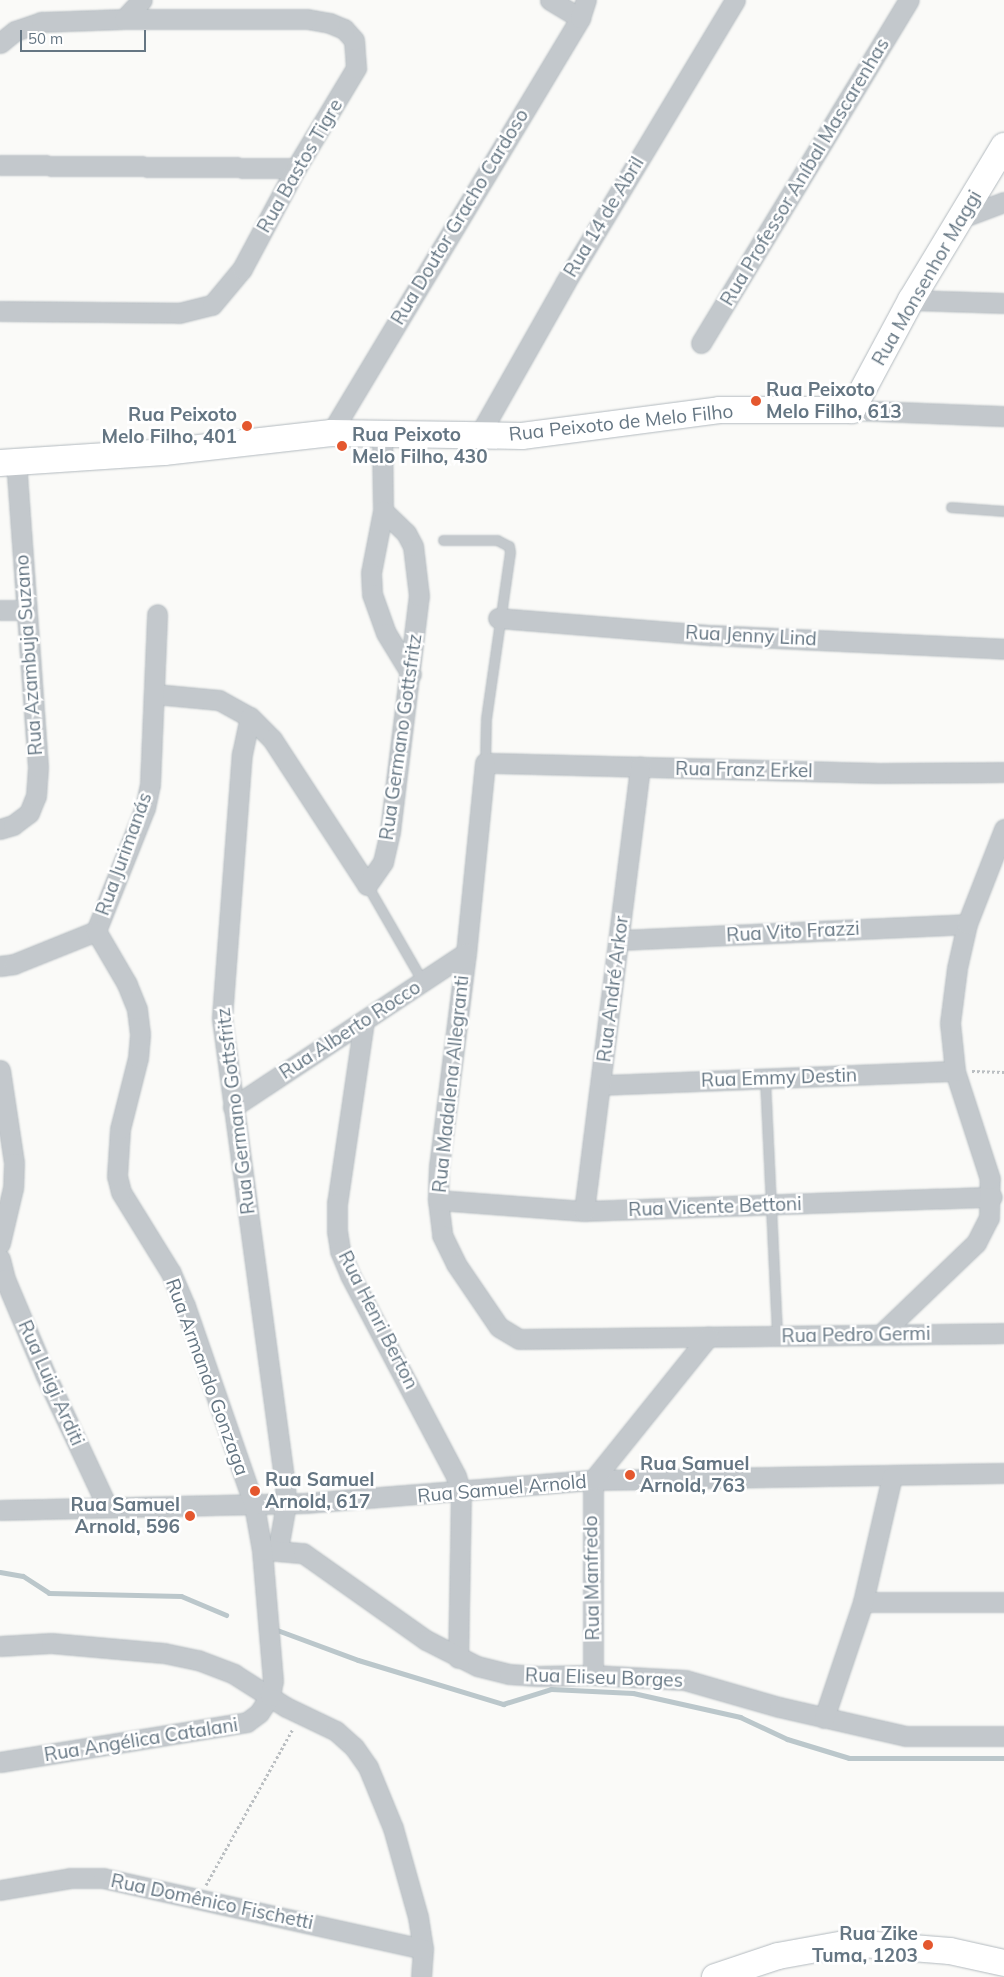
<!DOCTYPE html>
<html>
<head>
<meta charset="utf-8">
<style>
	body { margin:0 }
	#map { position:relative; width:1004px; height:1977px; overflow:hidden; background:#fafaf8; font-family:Mulish,sans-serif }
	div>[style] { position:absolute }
	.stream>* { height:5px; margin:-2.5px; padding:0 2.5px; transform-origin:2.5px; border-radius:2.5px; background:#bbc7cb }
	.path>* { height:3px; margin-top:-1.5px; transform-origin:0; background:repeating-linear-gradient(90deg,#bbbfc2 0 2.5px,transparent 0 5px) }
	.roads { filter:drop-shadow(0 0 1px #b3babf) drop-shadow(0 0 1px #b3babf) }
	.lane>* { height:9px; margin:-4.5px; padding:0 4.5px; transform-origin:4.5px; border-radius:4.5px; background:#c3c8cc }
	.street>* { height:19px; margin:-9.5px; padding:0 9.5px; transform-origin:9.5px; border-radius:9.5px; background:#c3c8cc }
	.secondary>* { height:26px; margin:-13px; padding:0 13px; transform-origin:13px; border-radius:13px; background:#fff }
	.dots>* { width:14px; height:14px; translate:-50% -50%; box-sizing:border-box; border:2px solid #fff; border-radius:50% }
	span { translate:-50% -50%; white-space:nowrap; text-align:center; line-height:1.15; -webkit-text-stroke:5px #fff; paint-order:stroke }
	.street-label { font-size:19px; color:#657683 }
	.poi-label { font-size:19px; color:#657683; font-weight:700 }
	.left { translate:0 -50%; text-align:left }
	.right { translate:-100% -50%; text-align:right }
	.scale { position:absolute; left:20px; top:30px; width:126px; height:22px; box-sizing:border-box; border:2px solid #657683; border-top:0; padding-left:6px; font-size:15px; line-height:18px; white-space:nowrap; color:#657683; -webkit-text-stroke:4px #fff; paint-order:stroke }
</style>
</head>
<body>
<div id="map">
	<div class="stream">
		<i style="left:0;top:1572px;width:23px;rotate:10deg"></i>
		<i style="left:23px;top:1576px;width:31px;rotate:33deg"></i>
		<i style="left:49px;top:1593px;width:132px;rotate:1.3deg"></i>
		<i style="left:181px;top:1596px;width:49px;rotate:22.9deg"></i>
		<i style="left:277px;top:1630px;width:86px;rotate:20.3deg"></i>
		<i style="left:358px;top:1660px;width:152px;rotate:16.9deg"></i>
		<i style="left:503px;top:1704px;width:50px;rotate:-17.4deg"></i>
		<i style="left:551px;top:1689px;width:82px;rotate:2.8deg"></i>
		<i style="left:633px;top:1693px;width:110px;rotate:12.6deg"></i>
		<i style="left:740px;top:1717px;width:52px;rotate:25.1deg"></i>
		<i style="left:787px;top:1739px;width:65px;rotate:17deg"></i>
		<i style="left:849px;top:1758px;width:155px"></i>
	</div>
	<div class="path">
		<i style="left:972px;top:1071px;width:32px;rotate:2deg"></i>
		<i style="left:206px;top:1885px;width:179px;rotate:-60.9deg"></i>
	</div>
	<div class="roads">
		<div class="lane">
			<i style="left:951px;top:507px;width:53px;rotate:4.3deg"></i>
			<i style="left:443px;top:540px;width:54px"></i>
			<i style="left:497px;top:540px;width:13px;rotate:27deg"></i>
			<i style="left:509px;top:546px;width:6px;rotate:81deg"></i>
			<i style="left:510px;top:552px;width:169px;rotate:98.2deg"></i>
			<i style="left:486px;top:719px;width:44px;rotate:91.3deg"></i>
			<i style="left:367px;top:885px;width:112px;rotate:60deg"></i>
			<i style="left:765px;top:1079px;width:257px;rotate:87.3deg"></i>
		</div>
		<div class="street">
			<i style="left:550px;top:0;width:35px;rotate:31deg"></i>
			<i style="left:0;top:43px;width:19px;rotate:-39deg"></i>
			<i style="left:15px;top:31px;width:28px;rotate:-19deg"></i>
			<i style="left:41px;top:22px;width:83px;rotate:-2.1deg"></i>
			<i style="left:124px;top:19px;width:26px;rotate:-47deg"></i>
			<i style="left:0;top:165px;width:296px;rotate:0.6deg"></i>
			<i style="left:961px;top:218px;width:46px;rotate:-20.4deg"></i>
			<i style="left:911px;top:300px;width:93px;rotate:1.8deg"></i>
			<i style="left:0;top:311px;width:179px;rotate:0.6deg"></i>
			<i style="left:179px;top:313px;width:34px;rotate:-14deg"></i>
			<i style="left:212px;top:305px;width:47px;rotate:-50.2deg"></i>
			<i style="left:242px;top:269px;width:115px;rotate:-61.9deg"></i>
			<i style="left:296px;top:168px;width:117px;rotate:-59deg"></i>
			<i style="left:356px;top:68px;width:28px;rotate:-94deg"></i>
			<i style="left:354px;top:40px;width:15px;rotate:-132deg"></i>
			<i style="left:344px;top:29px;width:15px;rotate:-157deg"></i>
			<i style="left:330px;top:23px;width:23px;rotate:-170deg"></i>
			<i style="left:307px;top:19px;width:183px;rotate:180deg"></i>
			<i style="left:701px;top:343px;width:401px;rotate:-58.8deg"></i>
			<i style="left:852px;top:410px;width:152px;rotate:2.3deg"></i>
			<i style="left:331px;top:433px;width:484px;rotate:-59deg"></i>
			<i style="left:580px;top:18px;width:19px;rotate:-72deg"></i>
			<i style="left:382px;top:435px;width:76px;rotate:89.2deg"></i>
			<i style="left:383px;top:511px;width:63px;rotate:101deg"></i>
			<i style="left:371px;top:573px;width:21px;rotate:87deg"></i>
			<i style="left:372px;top:594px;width:41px;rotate:70.3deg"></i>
			<i style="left:386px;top:633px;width:48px;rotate:58.6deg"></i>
			<i style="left:478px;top:437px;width:177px;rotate:-60.5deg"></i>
			<i style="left:565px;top:283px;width:330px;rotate:-59deg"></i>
			<i style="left:0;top:610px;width:25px"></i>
			<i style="left:498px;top:618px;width:214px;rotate:4.6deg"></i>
			<i style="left:711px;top:635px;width:293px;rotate:2.7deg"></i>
			<i style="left:155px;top:694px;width:64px;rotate:5.4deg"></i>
			<i style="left:219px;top:700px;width:35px;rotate:29deg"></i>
			<i style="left:1004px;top:772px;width:125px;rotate:179.5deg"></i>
			<i style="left:879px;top:773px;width:394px;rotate:-178.5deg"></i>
			<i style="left:485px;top:763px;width:191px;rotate:95.7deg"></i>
			<i style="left:466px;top:953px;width:215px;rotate:97.2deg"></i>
			<i style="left:439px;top:1166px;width:34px;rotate:92deg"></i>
			<i style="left:438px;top:1200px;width:35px;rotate:83deg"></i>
			<i style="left:442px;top:1235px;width:32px;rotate:64deg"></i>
			<i style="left:456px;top:1264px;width:76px;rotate:55.7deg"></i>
			<i style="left:499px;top:1327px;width:23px;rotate:31deg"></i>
			<i style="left:519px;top:1339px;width:485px;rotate:-0.7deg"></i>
			<i style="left:0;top:829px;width:14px;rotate:-17deg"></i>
			<i style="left:13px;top:825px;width:20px;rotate:-37deg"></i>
			<i style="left:29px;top:813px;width:18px;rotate:-68deg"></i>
			<i style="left:36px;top:796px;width:29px;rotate:-86deg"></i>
			<i style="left:38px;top:767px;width:305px;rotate:-94.1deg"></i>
			<i style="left:619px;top:940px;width:348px;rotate:-2.6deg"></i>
			<i style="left:0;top:966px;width:14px;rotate:-8deg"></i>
			<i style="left:14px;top:964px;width:88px;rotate:-21.9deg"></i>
			<i style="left:96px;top:931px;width:132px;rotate:-68.3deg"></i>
			<i style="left:145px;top:808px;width:25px;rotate:-78deg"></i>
			<i style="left:150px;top:784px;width:170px;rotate:-87.6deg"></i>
			<i style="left:364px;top:1021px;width:184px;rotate:98.4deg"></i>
			<i style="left:337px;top:1203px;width:28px;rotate:90deg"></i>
			<i style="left:337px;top:1231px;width:20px;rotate:81deg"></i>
			<i style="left:340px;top:1251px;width:26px;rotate:67deg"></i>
			<i style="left:350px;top:1275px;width:227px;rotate:62.2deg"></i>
			<i style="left:456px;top:1476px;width:17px;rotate:73deg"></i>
			<i style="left:461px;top:1492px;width:166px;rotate:91deg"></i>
			<i style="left:0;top:1070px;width:94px;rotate:81.4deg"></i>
			<i style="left:14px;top:1163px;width:25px;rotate:92deg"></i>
			<i style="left:13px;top:1188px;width:57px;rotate:103.3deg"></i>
			<i style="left:602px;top:1085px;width:353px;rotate:-2.3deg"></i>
			<i style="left:233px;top:1107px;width:279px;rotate:-33.5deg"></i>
			<i style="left:438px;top:1200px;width:146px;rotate:4.3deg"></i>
			<i style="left:584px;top:1211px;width:408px;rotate:-2deg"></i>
			<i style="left:584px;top:1211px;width:448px;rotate:-82.8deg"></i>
			<i style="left:0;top:1259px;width:21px;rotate:76deg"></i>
			<i style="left:5px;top:1279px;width:105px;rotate:67.1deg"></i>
			<i style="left:46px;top:1376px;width:144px;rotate:64.9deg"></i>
			<i style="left:881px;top:1334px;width:132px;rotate:-43.8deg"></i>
			<i style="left:976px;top:1243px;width:28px;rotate:-63deg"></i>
			<i style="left:989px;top:1218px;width:39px;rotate:-89deg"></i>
			<i style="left:990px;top:1179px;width:114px;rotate:-108deg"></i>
			<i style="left:955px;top:1071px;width:48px;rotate:-95.9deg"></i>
			<i style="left:950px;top:1023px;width:55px;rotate:-82.7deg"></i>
			<i style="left:957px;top:968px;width:45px;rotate:-77.2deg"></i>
			<i style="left:967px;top:924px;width:102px;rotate:-68.7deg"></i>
			<i style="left:0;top:1510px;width:305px;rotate:-1.3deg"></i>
			<i style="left:305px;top:1503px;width:289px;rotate:-4.6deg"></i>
			<i style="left:593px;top:1480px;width:411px;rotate:-1deg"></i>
			<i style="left:278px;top:1549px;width:46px;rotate:-79.9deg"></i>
			<i style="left:286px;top:1504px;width:19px;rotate:-93deg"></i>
			<i style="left:285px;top:1485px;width:472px;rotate:-97.7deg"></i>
			<i style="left:222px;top:1017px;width:264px;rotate:-85.7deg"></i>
			<i style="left:242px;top:754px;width:38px;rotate:-78deg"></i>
			<i style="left:250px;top:717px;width:31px;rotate:45deg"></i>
			<i style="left:272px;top:739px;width:174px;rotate:56.9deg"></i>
			<i style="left:367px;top:885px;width:28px;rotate:-55deg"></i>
			<i style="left:383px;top:862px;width:32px;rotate:-77deg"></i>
			<i style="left:390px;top:831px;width:237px;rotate:-83deg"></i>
			<i style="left:419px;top:596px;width:50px;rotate:-96.8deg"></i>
			<i style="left:413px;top:546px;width:15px;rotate:-118deg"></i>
			<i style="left:406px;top:533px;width:32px;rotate:-136deg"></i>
			<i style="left:266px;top:1550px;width:37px;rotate:5deg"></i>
			<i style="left:303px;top:1553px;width:151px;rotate:35.3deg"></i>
			<i style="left:426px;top:1640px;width:57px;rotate:27deg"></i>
			<i style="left:477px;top:1666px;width:33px;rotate:14deg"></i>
			<i style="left:509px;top:1674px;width:29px;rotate:4deg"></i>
			<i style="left:538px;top:1676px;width:55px;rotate:-1deg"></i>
			<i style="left:593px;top:1675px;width:92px;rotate:3.1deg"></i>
			<i style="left:685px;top:1680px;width:98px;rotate:16deg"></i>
			<i style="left:779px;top:1707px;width:130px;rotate:12.9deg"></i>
			<i style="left:906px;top:1736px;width:98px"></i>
			<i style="left:863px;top:1602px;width:141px"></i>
			<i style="left:0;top:1646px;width:51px;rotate:-3.4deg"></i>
			<i style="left:51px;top:1643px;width:113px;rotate:5.1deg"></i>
			<i style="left:164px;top:1653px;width:35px;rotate:12deg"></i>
			<i style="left:198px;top:1660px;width:39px;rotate:21deg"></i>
			<i style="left:234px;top:1674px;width:62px;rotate:32.4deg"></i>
			<i style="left:286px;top:1707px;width:55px;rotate:25.6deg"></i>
			<i style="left:336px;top:1731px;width:24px;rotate:42deg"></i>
			<i style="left:354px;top:1747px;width:24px;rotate:55deg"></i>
			<i style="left:368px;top:1767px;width:66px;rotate:67.7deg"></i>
			<i style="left:393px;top:1828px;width:92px;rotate:74.3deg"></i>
			<i style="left:418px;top:1917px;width:32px;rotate:81deg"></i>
			<i style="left:423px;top:1949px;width:28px;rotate:94deg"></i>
			<i style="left:593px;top:1675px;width:195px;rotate:-90deg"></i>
			<i style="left:593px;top:1480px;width:184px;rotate:-51.2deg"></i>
			<i style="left:824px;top:1718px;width:122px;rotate:-71.4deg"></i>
			<i style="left:863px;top:1602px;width:129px;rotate:-77deg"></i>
			<i style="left:0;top:1762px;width:250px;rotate:-9.2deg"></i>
			<i style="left:247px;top:1722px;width:15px;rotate:-37deg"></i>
			<i style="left:259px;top:1713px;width:20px;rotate:-57deg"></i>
			<i style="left:270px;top:1696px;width:15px;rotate:-79deg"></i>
			<i style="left:273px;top:1681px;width:131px;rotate:-94.8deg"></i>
			<i style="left:262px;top:1550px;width:46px;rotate:-100.1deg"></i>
			<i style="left:254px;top:1505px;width:211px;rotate:-109.1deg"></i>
			<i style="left:185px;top:1306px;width:36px;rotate:-113deg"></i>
			<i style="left:171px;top:1273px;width:95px;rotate:-121.7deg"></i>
			<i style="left:121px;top:1192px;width:16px;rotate:-104deg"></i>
			<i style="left:117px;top:1176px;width:47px;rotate:-86.3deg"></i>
			<i style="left:120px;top:1129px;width:73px;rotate:-75.8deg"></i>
			<i style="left:138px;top:1058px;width:24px;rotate:-85deg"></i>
			<i style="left:140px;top:1034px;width:25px;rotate:-97deg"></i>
			<i style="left:137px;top:1009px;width:27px;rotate:-112deg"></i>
			<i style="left:127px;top:984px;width:61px;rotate:-120.3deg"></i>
			<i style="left:0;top:1890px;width:71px;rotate:-9.7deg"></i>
			<i style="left:70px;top:1878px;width:33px"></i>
			<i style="left:103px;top:1878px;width:328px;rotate:12.5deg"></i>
		</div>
		<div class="secondary">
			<i style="left:0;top:463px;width:164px;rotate:-3.8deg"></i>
			<i style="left:164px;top:452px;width:168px;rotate:-6.5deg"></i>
			<i style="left:331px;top:433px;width:191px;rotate:0.9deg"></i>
			<i style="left:522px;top:436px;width:199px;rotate:-7.5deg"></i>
			<i style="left:719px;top:410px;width:133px"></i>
			<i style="left:852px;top:410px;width:125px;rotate:-61.8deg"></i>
			<i style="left:911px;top:300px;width:180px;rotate:-58.9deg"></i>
			<i style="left:715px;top:1977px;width:66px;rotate:-18.4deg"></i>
			<i style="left:778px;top:1956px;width:73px;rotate:-10.2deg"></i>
			<i style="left:850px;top:1943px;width:100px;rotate:4.6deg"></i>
			<i style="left:950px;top:1951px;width:55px;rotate:12.5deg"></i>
		</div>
	</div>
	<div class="dots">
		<i style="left:756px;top:401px;background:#e4572e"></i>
		<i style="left:247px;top:426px;background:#e4572e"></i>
		<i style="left:342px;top:446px;background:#e4572e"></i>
		<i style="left:630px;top:1475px;background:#e4572e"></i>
		<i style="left:255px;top:1491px;background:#e4572e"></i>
		<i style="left:190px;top:1516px;background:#e4572e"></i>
		<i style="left:928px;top:1945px;background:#e4572e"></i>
	</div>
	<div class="street-label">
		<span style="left:300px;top:166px;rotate:-60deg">Rua Bastos Tigre</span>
		<span style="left:805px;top:172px;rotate:-59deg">Rua Professor Aníbal Mascarenhas</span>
		<span style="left:460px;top:217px;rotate:-59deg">Rua Doutor Gracho Cardoso</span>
		<span style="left:604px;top:217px;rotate:-59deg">Rua 14 de Abril</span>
		<span style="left:927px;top:278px;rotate:-60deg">Rua Monsenhor Maggi</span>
		<span style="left:621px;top:423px;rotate:-6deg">Rua Peixoto de Melo Filho</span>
		<span style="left:751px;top:636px;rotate:3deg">Rua Jenny Lind</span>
		<span style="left:29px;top:655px;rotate:-94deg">Rua Azambuja Suzano</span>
		<span style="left:401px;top:737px;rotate:-82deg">Rua Germano Gottsfritz</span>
		<span style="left:744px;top:770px;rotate:1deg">Rua Franz Erkel</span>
		<span style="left:124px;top:854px;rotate:-70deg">Rua Jurimanás</span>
		<span style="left:793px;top:932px;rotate:-3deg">Rua Vito Frazzi</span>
		<span style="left:613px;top:989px;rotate:-83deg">Rua André Arkor</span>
		<span style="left:350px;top:1030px;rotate:-33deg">Rua Alberto Rocco</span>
		<span style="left:779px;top:1078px;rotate:-2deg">Rua Emmy Destin</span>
		<span style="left:451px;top:1084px;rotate:-84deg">Rua Madalena Allegranti</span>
		<span style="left:236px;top:1111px;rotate:-97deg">Rua Germano Gottsfritz</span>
		<span style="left:715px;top:1207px;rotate:-2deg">Rua Vicente Bettoni</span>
		<span style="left:378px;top:1320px;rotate:63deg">Rua Henri Berton</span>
		<span style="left:856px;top:1335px;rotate:-1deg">Rua Pedro Germi</span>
		<span style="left:207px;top:1377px;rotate:70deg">Rua Armando Gonzaga</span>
		<span style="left:51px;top:1383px;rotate:66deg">Rua Luigi Arditi</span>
		<span style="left:502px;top:1489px;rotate:-5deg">Rua Samuel Arnold</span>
		<span style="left:592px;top:1578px;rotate:-91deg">Rua Manfredo</span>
		<span style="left:604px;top:1678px;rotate:2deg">Rua Eliseu Borges</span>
		<span style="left:141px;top:1740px;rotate:-9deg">Rua Angélica Catalani</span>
		<span style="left:212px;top:1902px;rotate:12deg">Rua Domênico Fischetti</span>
	</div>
	<div class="poi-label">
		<span class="left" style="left:766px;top:401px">Rua Peixoto<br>Melo Filho, 613</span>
		<span class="right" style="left:237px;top:426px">Rua Peixoto<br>Melo Filho, 401</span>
		<span class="left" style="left:352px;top:446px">Rua Peixoto<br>Melo Filho, 430</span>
		<span class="left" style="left:640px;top:1475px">Rua Samuel<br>Arnold, 763</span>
		<span class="left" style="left:265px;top:1491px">Rua Samuel<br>Arnold, 617</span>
		<span class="right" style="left:180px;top:1516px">Rua Samuel<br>Arnold, 596</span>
		<span class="right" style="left:918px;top:1945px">Rua Zike<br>Tuma, 1203</span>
	</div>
	<div class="scale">50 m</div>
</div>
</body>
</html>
